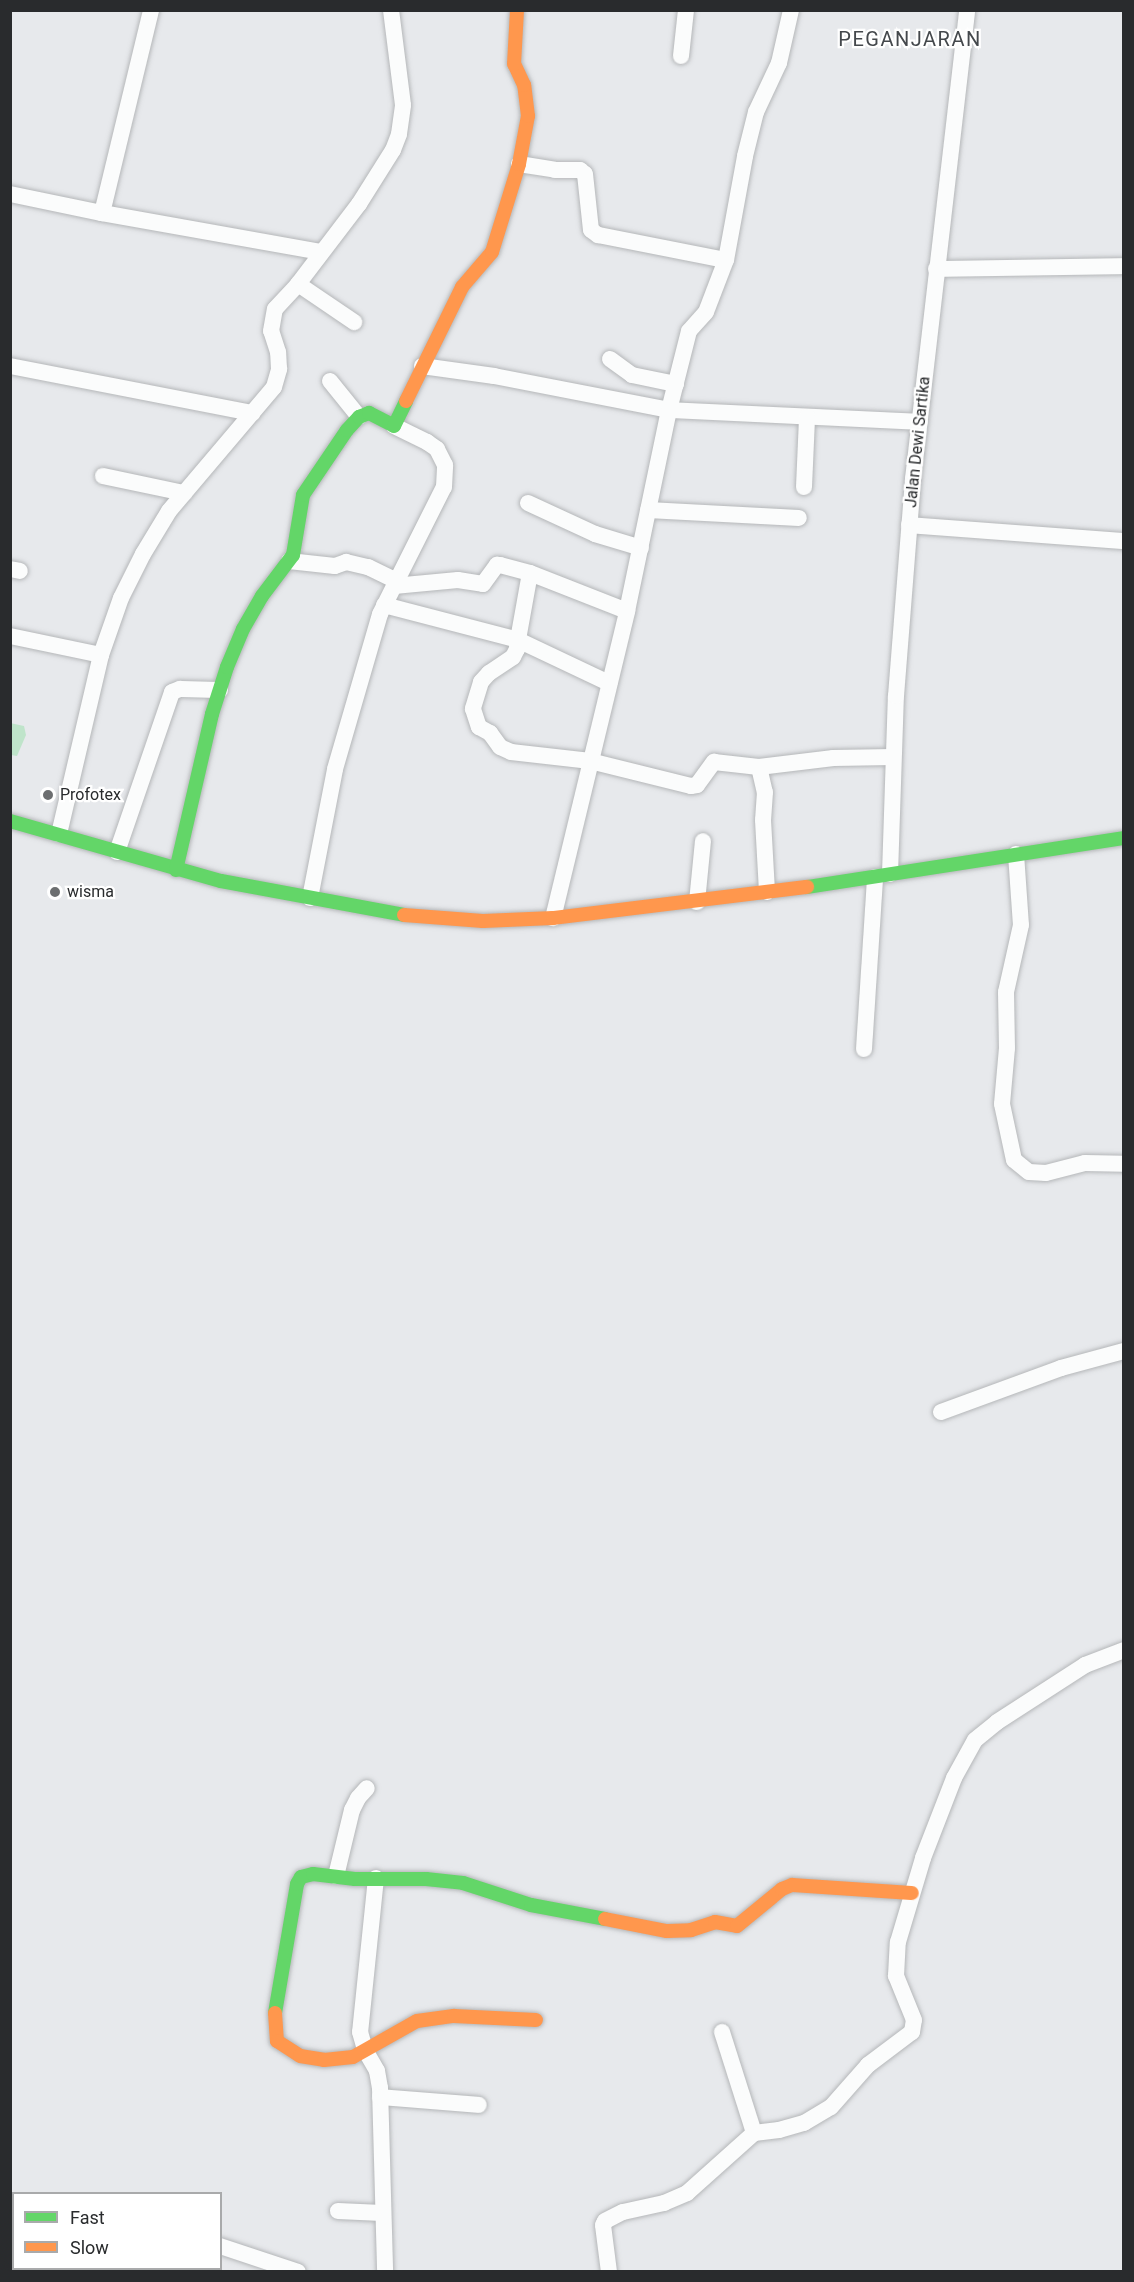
<!DOCTYPE html>
<html>
<head>
<meta charset="utf-8">
<style>
	body { margin:0 }
	#map { position:relative; width:1134px; height:2282px; overflow:hidden; background:#e7e9ec; font-family:Roboto,sans-serif }
	div>[style] { position:absolute }
	.green>* { inset:0; background:#bfe4ca }
	.roads { filter:drop-shadow(0 0 2px #b5b7b9) drop-shadow(0 0 2px #b5b7b9) }
	.street>* { height:16px; margin:-8px; padding:0 8px; transform-origin:8px; border-radius:8px; background:#fbfcfc }
	.fast>* { height:14px; margin:-7px; padding:0 7px; transform-origin:7px; border-radius:7px; background:#63d668 }
	.slow>* { height:14px; margin:-7px; padding:0 7px; transform-origin:7px; border-radius:7px; background:#ff974d }
	.dots>* { width:16px; height:16px; translate:-50% -50%; box-sizing:border-box; border:3px solid #fff; border-radius:50% }
	span { translate:-50% -50%; white-space:nowrap; text-align:center; line-height:1.15; -webkit-text-stroke:4.5px #fff; paint-order:stroke }
	.street-label { font-size:16px; color:#292b2d }
	.poi-label { font-size:16px; color:#292b2d }
	.left { translate:0 -50%; text-align:left }
	.quarter-label { font-size:20px; color:#44484c; letter-spacing:1.5px }
	.frame { position:absolute; inset:0; border:12px solid #292b2d; pointer-events:none }
	.legend { position:absolute; left:12px; top:2192px; width:210px; height:78px; box-sizing:border-box; background:#fff; border:2px solid #a9aaab; margin:0; padding:8px 10px; list-style:none; font-size:18px; color:#292b2d }
	.legend li { display:flex; align-items:center; gap:12px; height:30px }
	.legend b { width:30px; border:2px solid #a9aaab }
</style>
</head>
<body>
<div id="map">
	<div class="green">
		<i style="clip-path:polygon(10px 723px,24px 726px,26px 735px,17px 756px,11px 755px)"></i>
	</div>
	<div class="roads">
		<div class="street">
			<i style="left:681px;top:56px;width:46px;rotate:-83.8deg"></i>
			<i style="left:519px;top:164px;width:36px;rotate:9deg"></i>
			<i style="left:555px;top:170px;width:25px"></i>
			<i style="left:580px;top:170px;width:6px;rotate:39deg"></i>
			<i style="left:585px;top:174px;width:56px;rotate:83.9deg"></i>
			<i style="left:591px;top:230px;width:9px;rotate:36deg"></i>
			<i style="left:598px;top:235px;width:130px;rotate:11.1deg"></i>
			<i style="left:10px;top:194px;width:94px;rotate:11.7deg"></i>
			<i style="left:102px;top:213px;width:223px;rotate:10.1deg"></i>
			<i style="left:102px;top:213px;width:209px;rotate:-76.4deg"></i>
			<i style="left:936px;top:269px;width:188px;rotate:-0.9deg"></i>
			<i style="left:298px;top:284px;width:68px;rotate:34.2deg"></i>
			<i style="left:610px;top:359px;width:27px;rotate:36deg"></i>
			<i style="left:632px;top:375px;width:45px;rotate:11.6deg"></i>
			<i style="left:10px;top:366px;width:247px;rotate:11deg"></i>
			<i style="left:422px;top:366px;width:73px;rotate:7.9deg"></i>
			<i style="left:494px;top:376px;width:178px;rotate:11deg"></i>
			<i style="left:669px;top:410px;width:251px;rotate:2.7deg"></i>
			<i style="left:330px;top:381px;width:46px;rotate:51.1deg"></i>
			<i style="left:103px;top:476px;width:83px;rotate:11.9deg"></i>
			<i style="left:804px;top:487px;width:70px;rotate:-87.5deg"></i>
			<i style="left:528px;top:503px;width:74px;rotate:24.8deg"></i>
			<i style="left:595px;top:534px;width:48px;rotate:16.9deg"></i>
			<i style="left:648px;top:510px;width:151px;rotate:3deg"></i>
			<i style="left:909px;top:525px;width:216px;rotate:4.3deg"></i>
			<i style="left:289px;top:561px;width:46px;rotate:6.2deg"></i>
			<i style="left:335px;top:566px;width:12px;rotate:-20deg"></i>
			<i style="left:346px;top:562px;width:23px;rotate:13deg"></i>
			<i style="left:368px;top:567px;width:32px;rotate:26deg"></i>
			<i style="left:10px;top:569px;width:10px;rotate:11deg"></i>
			<i style="left:530px;top:573px;width:68px;rotate:100.2deg"></i>
			<i style="left:518px;top:640px;width:101px;rotate:25.3deg"></i>
			<i style="left:394px;top:586px;width:64px;rotate:-5.4deg"></i>
			<i style="left:458px;top:580px;width:25px;rotate:9deg"></i>
			<i style="left:483px;top:584px;width:24px;rotate:-54deg"></i>
			<i style="left:497px;top:565px;width:3px"></i>
			<i style="left:500px;top:565px;width:31px;rotate:15deg"></i>
			<i style="left:530px;top:573px;width:104px;rotate:21.4deg"></i>
			<i style="left:384px;top:605px;width:138px;rotate:14.6deg"></i>
			<i style="left:518px;top:640px;width:9px;rotate:96deg"></i>
			<i style="left:517px;top:649px;width:9px;rotate:117deg"></i>
			<i style="left:513px;top:657px;width:29px;rotate:146deg"></i>
			<i style="left:489px;top:673px;width:12px;rotate:132deg"></i>
			<i style="left:481px;top:682px;width:28px;rotate:107deg"></i>
			<i style="left:473px;top:709px;width:19px;rotate:72deg"></i>
			<i style="left:479px;top:727px;width:13px;rotate:29deg"></i>
			<i style="left:490px;top:733px;width:17px;rotate:54deg"></i>
			<i style="left:500px;top:747px;width:12px;rotate:24deg"></i>
			<i style="left:511px;top:752px;width:80px;rotate:6.5deg"></i>
			<i style="left:590px;top:761px;width:104px;rotate:13.9deg"></i>
			<i style="left:691px;top:786px;width:6px;rotate:-9deg"></i>
			<i style="left:697px;top:785px;width:29px;rotate:-54deg"></i>
			<i style="left:714px;top:762px;width:45px;rotate:6.3deg"></i>
			<i style="left:759px;top:767px;width:26px;rotate:77deg"></i>
			<i style="left:765px;top:792px;width:28px;rotate:94deg"></i>
			<i style="left:763px;top:820px;width:72px;rotate:86.8deg"></i>
			<i style="left:10px;top:636px;width:93px;rotate:11.8deg"></i>
			<i style="left:759px;top:767px;width:75px;rotate:-6.9deg"></i>
			<i style="left:833px;top:758px;width:60px;rotate:-1deg"></i>
			<i style="left:59px;top:834px;width:184px;rotate:-76.8deg"></i>
			<i style="left:101px;top:655px;width:60px;rotate:-70.7deg"></i>
			<i style="left:121px;top:598px;width:49px;rotate:-63.4deg"></i>
			<i style="left:143px;top:554px;width:50px;rotate:-58.8deg"></i>
			<i style="left:169px;top:511px;width:162px;rotate:-49.7deg"></i>
			<i style="left:274px;top:387px;width:19px;rotate:-74deg"></i>
			<i style="left:279px;top:369px;width:17px;rotate:-93deg"></i>
			<i style="left:278px;top:352px;width:22px;rotate:-108deg"></i>
			<i style="left:271px;top:331px;width:22px;rotate:-80deg"></i>
			<i style="left:275px;top:309px;width:34px;rotate:-47deg"></i>
			<i style="left:298px;top:284px;width:101px;rotate:-52.7deg"></i>
			<i style="left:359px;top:204px;width:64px;rotate:-57.8deg"></i>
			<i style="left:393px;top:150px;width:17px;rotate:-69deg"></i>
			<i style="left:399px;top:134px;width:29px;rotate:-82deg"></i>
			<i style="left:403px;top:105px;width:96px;rotate:-97.2deg"></i>
			<i style="left:117px;top:852px;width:169px;rotate:-71deg"></i>
			<i style="left:172px;top:692px;width:9px;rotate:-21deg"></i>
			<i style="left:180px;top:689px;width:40px;rotate:1.4deg"></i>
			<i style="left:1016px;top:854px;width:71px;rotate:86deg"></i>
			<i style="left:1021px;top:925px;width:69px;rotate:102.6deg"></i>
			<i style="left:1006px;top:992px;width:56px;rotate:89deg"></i>
			<i style="left:1007px;top:1048px;width:56px;rotate:95.1deg"></i>
			<i style="left:1002px;top:1104px;width:57px;rotate:77.9deg"></i>
			<i style="left:1014px;top:1160px;width:19px;rotate:39deg"></i>
			<i style="left:1029px;top:1172px;width:17px;rotate:3deg"></i>
			<i style="left:1046px;top:1173px;width:40px;rotate:-14.4deg"></i>
			<i style="left:1085px;top:1163px;width:39px;rotate:1deg"></i>
			<i style="left:890px;top:874px;width:178px;rotate:-88.1deg"></i>
			<i style="left:896px;top:696px;width:218px;rotate:-85.5deg"></i>
			<i style="left:913px;top:479px;width:472px;rotate:-83.4deg"></i>
			<i style="left:310px;top:898px;width:131px;rotate:-79deg"></i>
			<i style="left:335px;top:769px;width:161px;rotate:-73.8deg"></i>
			<i style="left:380px;top:614px;width:142px;rotate:-63.3deg"></i>
			<i style="left:444px;top:487px;width:22px;rotate:-87deg"></i>
			<i style="left:445px;top:465px;width:18px;rotate:-117deg"></i>
			<i style="left:437px;top:449px;width:12px;rotate:-145deg"></i>
			<i style="left:427px;top:442px;width:37px;rotate:-154deg"></i>
			<i style="left:697px;top:902px;width:61px;rotate:-84.4deg"></i>
			<i style="left:553px;top:918px;width:316px;rotate:-76.4deg"></i>
			<i style="left:627px;top:611px;width:205px;rotate:-78.2deg"></i>
			<i style="left:669px;top:410px;width:81px;rotate:-75.8deg"></i>
			<i style="left:689px;top:331px;width:25px;rotate:-48deg"></i>
			<i style="left:706px;top:312px;width:56px;rotate:-69deg"></i>
			<i style="left:726px;top:260px;width:106px;rotate:-79.6deg"></i>
			<i style="left:745px;top:156px;width:45px;rotate:-76deg"></i>
			<i style="left:756px;top:112px;width:54px;rotate:-64.9deg"></i>
			<i style="left:779px;top:63px;width:54px;rotate:-77.2deg"></i>
			<i style="left:864px;top:1049px;width:172px;rotate:-86.3deg"></i>
			<i style="left:941px;top:1412px;width:128px;rotate:-20.1deg"></i>
			<i style="left:1061px;top:1368px;width:65px;rotate:-15.1deg"></i>
			<i style="left:336px;top:1876px;width:68px;rotate:-76.4deg"></i>
			<i style="left:352px;top:1810px;width:13px;rotate:-63deg"></i>
			<i style="left:358px;top:1798px;width:13px;rotate:-48deg"></i>
			<i style="left:376px;top:1878px;width:155px;rotate:95.9deg"></i>
			<i style="left:360px;top:2032px;width:19px;rotate:74deg"></i>
			<i style="left:365px;top:2050px;width:24px;rotate:60deg"></i>
			<i style="left:377px;top:2071px;width:17px;rotate:80deg"></i>
			<i style="left:380px;top:2088px;width:184px;rotate:88.4deg"></i>
			<i style="left:722px;top:2032px;width:106px;rotate:72.4deg"></i>
			<i style="left:380px;top:2097px;width:99px;rotate:4.6deg"></i>
			<i style="left:338px;top:2211px;width:44px;rotate:2.6deg"></i>
			<i style="left:220px;top:2246px;width:82px;rotate:18.4deg"></i>
			<i style="left:23px;top:2268px;width:36px;rotate:6deg"></i>
			<i style="left:117px;top:2272px;width:4px;rotate:-76deg"></i>
			<i style="left:609px;top:2272px;width:47px;rotate:-97.3deg"></i>
			<i style="left:603px;top:2225px;width:4px;rotate:-63deg"></i>
			<i style="left:605px;top:2221px;width:20px;rotate:-27deg"></i>
			<i style="left:623px;top:2212px;width:42px;rotate:-12.4deg"></i>
			<i style="left:664px;top:2203px;width:25px;rotate:-23deg"></i>
			<i style="left:687px;top:2193px;width:90px;rotate:-41.8deg"></i>
			<i style="left:754px;top:2133px;width:25px;rotate:-7deg"></i>
			<i style="left:779px;top:2130px;width:26px;rotate:-16deg"></i>
			<i style="left:804px;top:2123px;width:31px;rotate:-31deg"></i>
			<i style="left:831px;top:2107px;width:56px;rotate:-48.6deg"></i>
			<i style="left:868px;top:2065px;width:55px;rotate:-36.9deg"></i>
			<i style="left:912px;top:2032px;width:12px;rotate:-81deg"></i>
			<i style="left:914px;top:2020px;width:48px;rotate:-112.2deg"></i>
			<i style="left:896px;top:1976px;width:34px;rotate:-87deg"></i>
			<i style="left:898px;top:1942px;width:88px;rotate:-73.4deg"></i>
			<i style="left:923px;top:1858px;width:86px;rotate:-68.8deg"></i>
			<i style="left:954px;top:1778px;width:43px;rotate:-61.1deg"></i>
			<i style="left:975px;top:1740px;width:28px;rotate:-39deg"></i>
			<i style="left:997px;top:1722px;width:105px;rotate:-32.9deg"></i>
			<i style="left:1085px;top:1665px;width:42px;rotate:-21deg"></i>
		</div>
		<div class="fast">
			<i style="left:10px;top:821px;width:219px;rotate:15.9deg"></i>
			<i style="left:221px;top:881px;width:186px;rotate:10.5deg"></i>
			<i style="left:176px;top:870px;width:160px;rotate:-77deg"></i>
			<i style="left:212px;top:714px;width:49px;rotate:-72.3deg"></i>
			<i style="left:227px;top:667px;width:41px;rotate:-67.2deg"></i>
			<i style="left:243px;top:629px;width:38px;rotate:-60deg"></i>
			<i style="left:262px;top:596px;width:51px;rotate:-52.9deg"></i>
			<i style="left:293px;top:555px;width:61px;rotate:-80.5deg"></i>
			<i style="left:303px;top:495px;width:78px;rotate:-55.9deg"></i>
			<i style="left:347px;top:430px;width:18px;rotate:-47deg"></i>
			<i style="left:359px;top:417px;width:11px;rotate:-22deg"></i>
			<i style="left:369px;top:413px;width:28px;rotate:27deg"></i>
			<i style="left:394px;top:426px;width:28px;rotate:-64deg"></i>
			<i style="left:807px;top:887px;width:321px;rotate:-8.8deg"></i>
			<i style="left:275px;top:2013px;width:131px;rotate:-80.3deg"></i>
			<i style="left:297px;top:1884px;width:8px;rotate:-60deg"></i>
			<i style="left:301px;top:1877px;width:12px;rotate:-14deg"></i>
			<i style="left:313px;top:1874px;width:42px;rotate:6.8deg"></i>
			<i style="left:355px;top:1879px;width:71px"></i>
			<i style="left:426px;top:1879px;width:37px;rotate:6deg"></i>
			<i style="left:463px;top:1883px;width:71px;rotate:17.9deg"></i>
			<i style="left:531px;top:1905px;width:75px;rotate:10.7deg"></i>
		</div>
		<div class="slow">
			<i style="left:406px;top:401px;width:127px;rotate:-63.8deg"></i>
			<i style="left:462px;top:287px;width:46px;rotate:-49.4deg"></i>
			<i style="left:492px;top:252px;width:92px;rotate:-72.9deg"></i>
			<i style="left:519px;top:164px;width:49px;rotate:-79.4deg"></i>
			<i style="left:528px;top:116px;width:31px;rotate:-97deg"></i>
			<i style="left:524px;top:85px;width:23px;rotate:-115deg"></i>
			<i style="left:514px;top:64px;width:54px;rotate:-86.8deg"></i>
			<i style="left:404px;top:915px;width:79px;rotate:4.3deg"></i>
			<i style="left:483px;top:921px;width:70px;rotate:-2.5deg"></i>
			<i style="left:553px;top:918px;width:256px;rotate:-7deg"></i>
			<i style="left:605px;top:1919px;width:63px;rotate:11deg"></i>
			<i style="left:667px;top:1931px;width:24px;rotate:-2deg"></i>
			<i style="left:691px;top:1930px;width:25px;rotate:-18deg"></i>
			<i style="left:715px;top:1922px;width:22px;rotate:10deg"></i>
			<i style="left:737px;top:1926px;width:58px;rotate:-39.4deg"></i>
			<i style="left:782px;top:1889px;width:11px;rotate:-22deg"></i>
			<i style="left:792px;top:1885px;width:120px;rotate:3.8deg"></i>
			<i style="left:275px;top:2013px;width:28px;rotate:86deg"></i>
			<i style="left:277px;top:2041px;width:27px;rotate:33deg"></i>
			<i style="left:300px;top:2056px;width:24px;rotate:9deg"></i>
			<i style="left:324px;top:2060px;width:29px;rotate:-6deg"></i>
			<i style="left:353px;top:2057px;width:73px;rotate:-29.4deg"></i>
			<i style="left:417px;top:2021px;width:37px;rotate:-8deg"></i>
			<i style="left:454px;top:2016px;width:82px;rotate:2.8deg"></i>
		</div>
	</div>
	<div class="dots">
		<i style="left:48px;top:795px;background:#6c6e70"></i>
		<i style="left:55px;top:892px;background:#6c6e70"></i>
	</div>
	<div class="street-label">
		<span style="left:918px;top:442px;rotate:-84deg">Jalan Dewi Sartika</span>
	</div>
	<div class="poi-label">
		<span class="left" style="left:60px;top:795px">Profotex</span>
		<span class="left" style="left:67px;top:892px">wisma</span>
	</div>
	<div class="quarter-label">
		<span style="left:910px;top:39px">PEGANJARAN</span>
	</div>
	<div class="frame"></div>
	<ul class="legend">
	<li><b style="height:8px;background:#63d668"></b>Fast</li>
	<li><b style="height:8px;background:#ff974d"></b>Slow</li>
	</ul>
</div>
</body>
</html>
